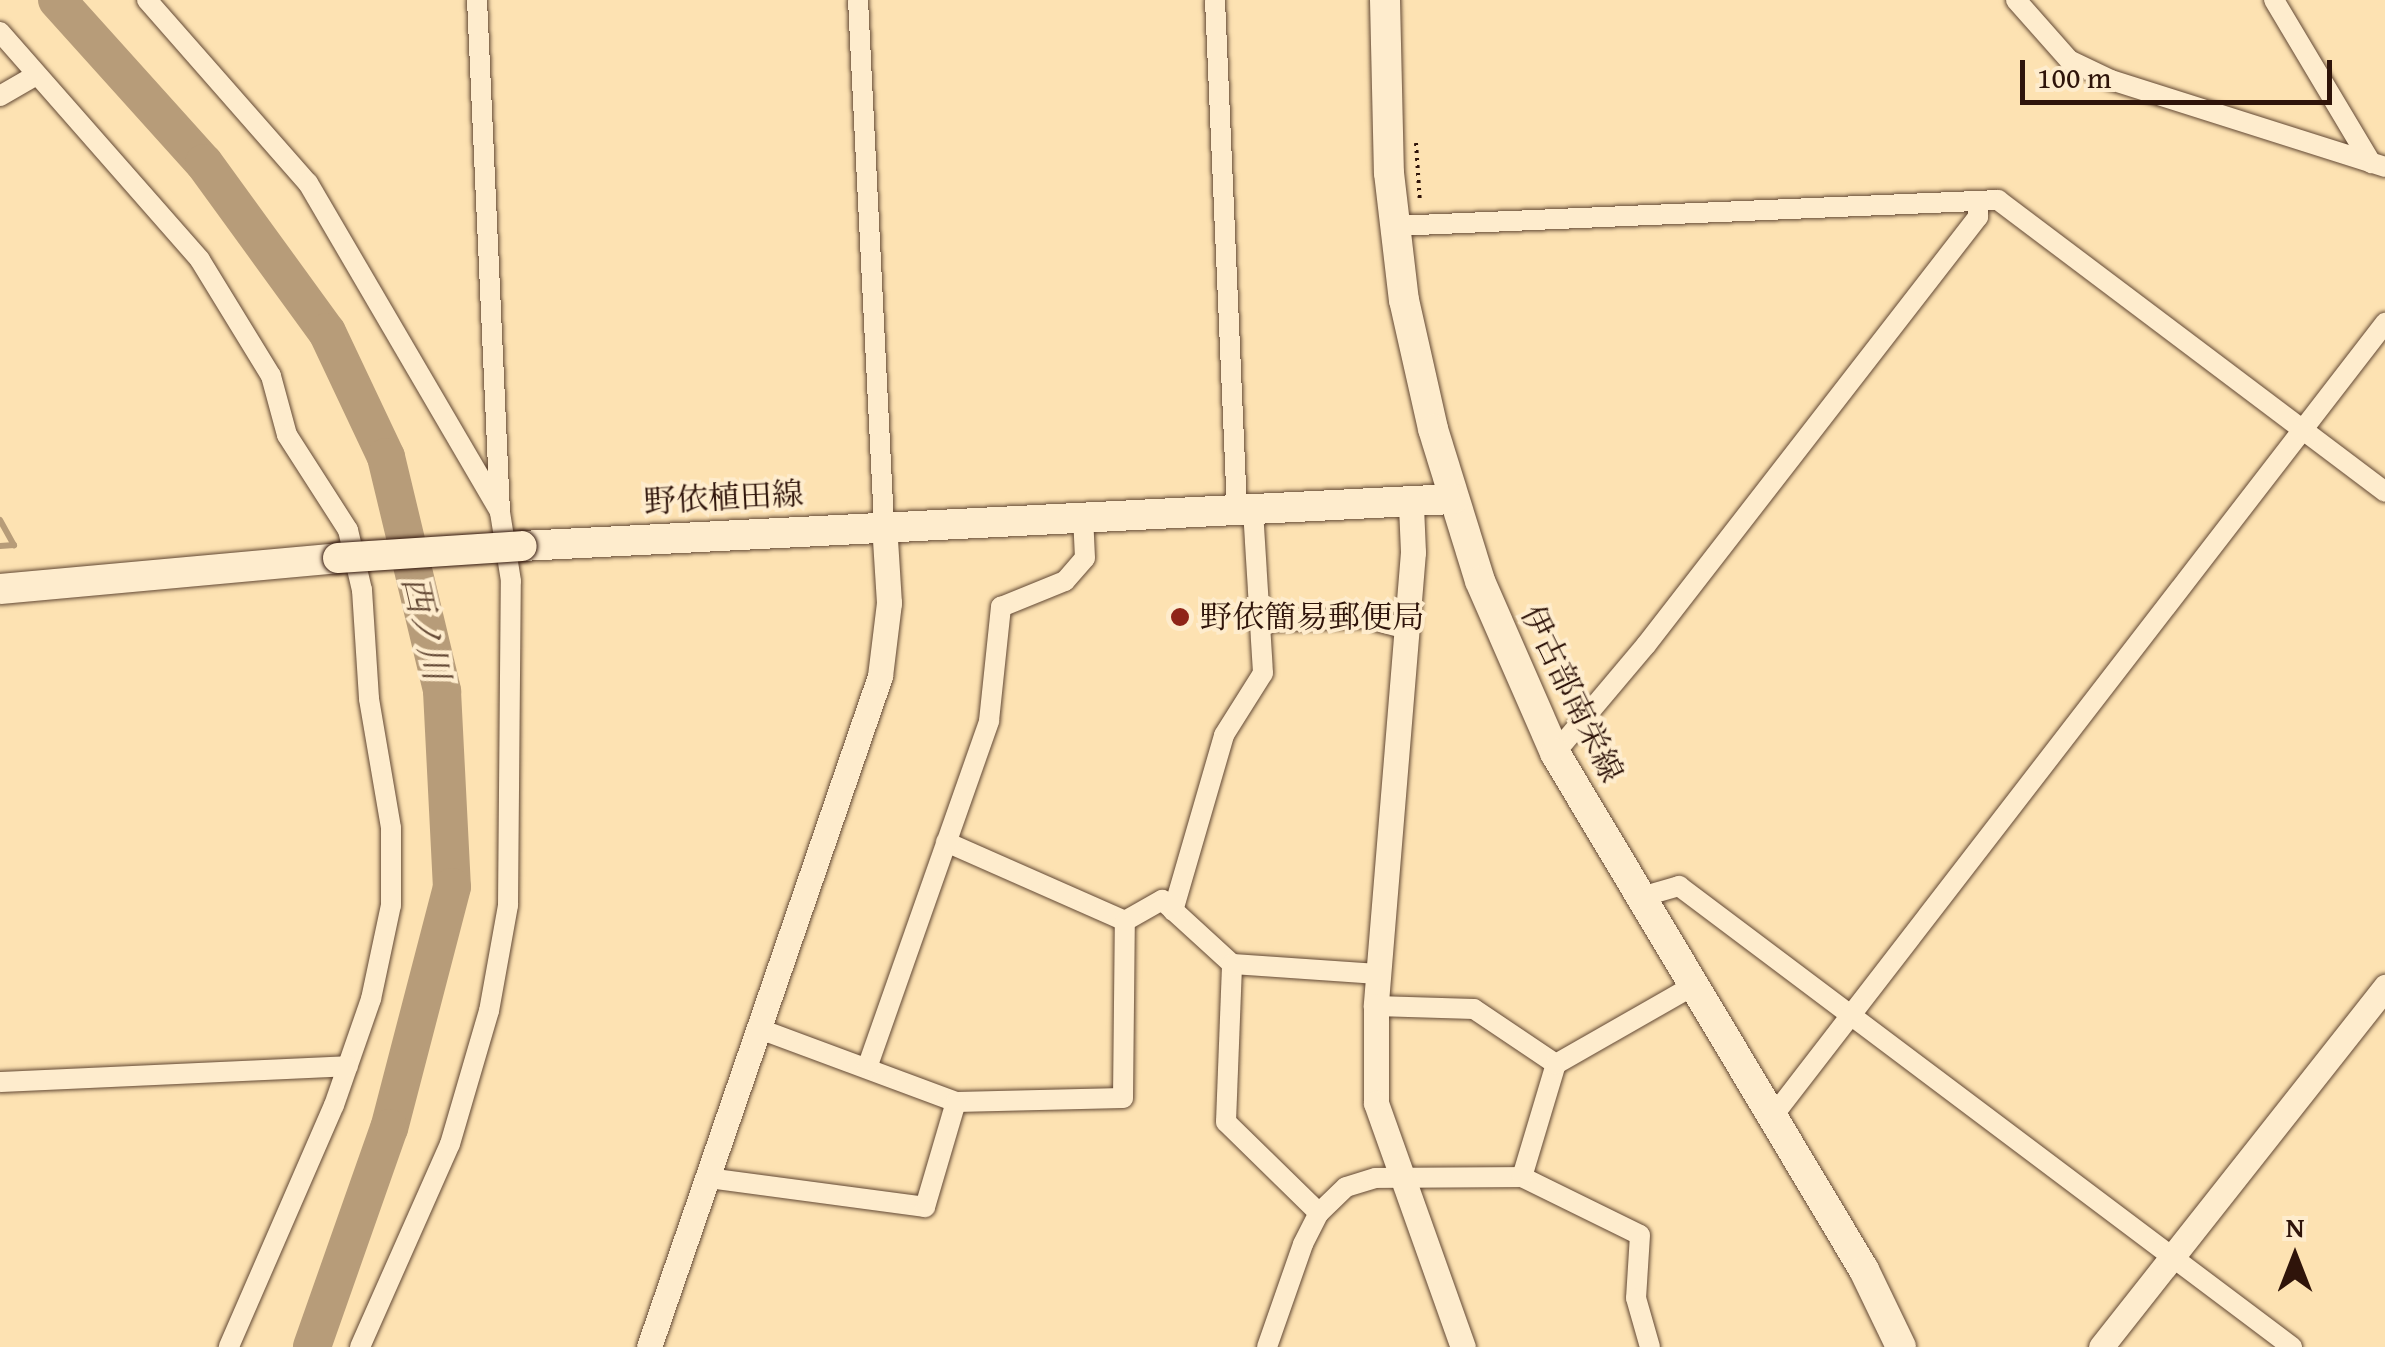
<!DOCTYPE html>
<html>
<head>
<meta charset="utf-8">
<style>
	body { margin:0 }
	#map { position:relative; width:2385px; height:1347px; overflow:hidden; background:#fde2b2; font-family:"Gentium Book Plus","Noto Serif JP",serif }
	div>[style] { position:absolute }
	.stream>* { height:6px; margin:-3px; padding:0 3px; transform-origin:3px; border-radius:3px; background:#b79c79 }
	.river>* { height:38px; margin:-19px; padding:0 19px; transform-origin:19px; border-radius:19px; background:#b79c79 }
	.path>* { height:4px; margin-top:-2px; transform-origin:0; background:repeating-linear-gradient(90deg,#2f140a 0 2.5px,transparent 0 7.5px) }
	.roads { filter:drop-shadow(0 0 2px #624834) drop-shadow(0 0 2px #624834) }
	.minor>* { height:20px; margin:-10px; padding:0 10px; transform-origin:10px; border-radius:10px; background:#feeccd }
	.tertiary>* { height:25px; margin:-12.5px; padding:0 12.5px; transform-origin:12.5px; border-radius:12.5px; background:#feeccd }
	.secondary>* { height:30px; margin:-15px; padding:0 15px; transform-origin:15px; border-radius:15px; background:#feeccd }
	.bridges { filter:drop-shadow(0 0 2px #2f140a) drop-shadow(0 0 2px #2f140a) }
	.secondary-bridge>* { height:30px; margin:-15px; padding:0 15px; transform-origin:15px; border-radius:15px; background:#feeccd }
	.dots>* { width:28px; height:28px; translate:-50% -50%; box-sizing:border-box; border:5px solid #feeccd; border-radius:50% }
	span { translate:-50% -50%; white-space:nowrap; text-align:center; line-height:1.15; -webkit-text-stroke:8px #feeccd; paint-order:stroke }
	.street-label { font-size:32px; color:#2f140a }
	.poi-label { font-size:32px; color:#2f140a }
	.left { translate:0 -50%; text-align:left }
	.water-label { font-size:35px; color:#654a36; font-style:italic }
	.north { position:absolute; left:2245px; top:1207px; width:100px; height:100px; -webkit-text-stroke:8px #feeccd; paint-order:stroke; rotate:0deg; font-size:28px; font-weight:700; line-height:40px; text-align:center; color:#2f140a }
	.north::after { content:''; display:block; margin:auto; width:35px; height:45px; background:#2f140a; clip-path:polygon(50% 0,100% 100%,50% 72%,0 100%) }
	.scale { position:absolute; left:2020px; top:60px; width:312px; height:45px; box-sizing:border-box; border:5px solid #2f140a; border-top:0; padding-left:12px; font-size:30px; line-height:35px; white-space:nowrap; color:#2f140a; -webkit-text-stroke:8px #feeccd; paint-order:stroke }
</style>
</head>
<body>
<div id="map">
	<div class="stream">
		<i style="left:0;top:520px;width:29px;rotate:61deg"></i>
		<i style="left:14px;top:545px;width:14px;rotate:176deg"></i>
	</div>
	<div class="river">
		<i style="left:57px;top:0;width:219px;rotate:48deg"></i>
		<i style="left:204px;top:163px;width:209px;rotate:54deg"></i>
		<i style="left:327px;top:332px;width:138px;rotate:64.7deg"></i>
		<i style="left:386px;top:457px;width:241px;rotate:76.5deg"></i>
		<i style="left:442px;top:691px;width:196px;rotate:87.1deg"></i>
		<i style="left:452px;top:887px;width:249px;rotate:104.6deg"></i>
		<i style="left:389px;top:1128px;width:232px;rotate:109.4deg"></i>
	</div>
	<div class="path">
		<i style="left:1416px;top:143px;width:60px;rotate:86.2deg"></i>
	</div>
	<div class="roads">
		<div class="minor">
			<i style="left:147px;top:0;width:244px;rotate:48.7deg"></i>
			<i style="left:308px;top:183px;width:379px;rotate:59.7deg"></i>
			<i style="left:858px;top:0;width:525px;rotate:87.16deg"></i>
			<i style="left:1215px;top:0;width:510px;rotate:87.53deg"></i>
			<i style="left:2016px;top:0;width:80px;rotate:48.5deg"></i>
			<i style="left:2069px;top:60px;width:47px;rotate:25.5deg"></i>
			<i style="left:2111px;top:80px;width:287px;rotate:17.6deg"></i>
			<i style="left:2274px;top:0;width:190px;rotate:59.2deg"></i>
			<i style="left:0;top:32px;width:303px;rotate:48.7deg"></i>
			<i style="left:200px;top:260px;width:136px;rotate:58.5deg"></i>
			<i style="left:271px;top:376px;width:61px;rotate:74.8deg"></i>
			<i style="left:287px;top:435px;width:113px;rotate:57.3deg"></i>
			<i style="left:348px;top:530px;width:62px;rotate:76.9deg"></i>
			<i style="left:362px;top:590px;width:109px;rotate:86.3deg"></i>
			<i style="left:369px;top:699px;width:131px;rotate:80.3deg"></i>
			<i style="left:391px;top:828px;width:77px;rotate:90deg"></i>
			<i style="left:391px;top:905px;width:96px;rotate:102deg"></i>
			<i style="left:371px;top:999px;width:112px;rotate:109.2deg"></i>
			<i style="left:334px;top:1105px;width:264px;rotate:113.5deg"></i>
			<i style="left:0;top:96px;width:38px;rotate:-30deg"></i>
			<i style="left:1394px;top:226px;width:605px;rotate:-2.46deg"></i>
			<i style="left:1998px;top:200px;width:485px;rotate:37deg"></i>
			<i style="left:1261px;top:622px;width:104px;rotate:-2.2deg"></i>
			<i style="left:1365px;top:618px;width:43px;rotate:14.7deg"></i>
			<i style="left:1555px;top:753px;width:141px;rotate:-49.9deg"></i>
			<i style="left:1646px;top:645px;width:542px;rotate:-52.2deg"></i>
			<i style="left:1978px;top:217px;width:16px;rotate:-90deg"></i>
			<i style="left:946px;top:842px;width:196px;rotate:23.8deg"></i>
			<i style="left:1641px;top:897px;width:40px;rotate:-16deg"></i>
			<i style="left:1679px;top:886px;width:767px;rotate:36.94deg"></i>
			<i style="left:1173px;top:911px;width:183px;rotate:-73.8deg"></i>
			<i style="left:1224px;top:735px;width:73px;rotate:-57.8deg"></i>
			<i style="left:1263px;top:673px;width:163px;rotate:-93.5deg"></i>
			<i style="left:1376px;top:1006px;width:98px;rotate:1.8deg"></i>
			<i style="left:1474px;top:1009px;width:99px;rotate:33.9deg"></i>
			<i style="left:760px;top:1029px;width:209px;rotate:20.4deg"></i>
			<i style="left:956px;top:1102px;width:167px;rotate:-1.4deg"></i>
			<i style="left:1123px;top:1098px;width:177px;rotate:-89.4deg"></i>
			<i style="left:1125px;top:921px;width:43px;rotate:-29.6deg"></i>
			<i style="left:1162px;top:900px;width:95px;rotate:42.4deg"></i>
			<i style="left:867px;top:1068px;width:368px;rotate:-70.6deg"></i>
			<i style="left:989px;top:721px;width:115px;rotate:-84deg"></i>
			<i style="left:1001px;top:607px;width:69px;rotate:-22.1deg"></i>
			<i style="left:1065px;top:581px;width:30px;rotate:-49deg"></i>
			<i style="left:1085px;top:558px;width:42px;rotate:-92.7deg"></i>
			<i style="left:0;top:1082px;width:348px;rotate:-2.6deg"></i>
			<i style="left:1773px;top:1116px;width:1002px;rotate:-52.34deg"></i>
			<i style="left:1522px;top:1177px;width:131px;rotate:26.2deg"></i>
			<i style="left:1640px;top:1235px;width:63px;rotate:93.6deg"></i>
			<i style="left:1636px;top:1298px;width:51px;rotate:74.1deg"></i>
			<i style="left:708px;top:1178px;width:219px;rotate:7.6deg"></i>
			<i style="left:925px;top:1207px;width:109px;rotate:-73.6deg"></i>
			<i style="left:1319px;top:1213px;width:130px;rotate:-135.6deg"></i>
			<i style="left:1226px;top:1122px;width:158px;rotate:-87.8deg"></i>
			<i style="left:1232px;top:964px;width:147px;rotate:3.9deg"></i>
			<i style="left:360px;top:1347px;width:222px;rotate:-66.1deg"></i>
			<i style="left:450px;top:1144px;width:139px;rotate:-73.7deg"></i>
			<i style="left:489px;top:1011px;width:108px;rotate:-79.8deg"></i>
			<i style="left:508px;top:905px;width:324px;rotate:-89.5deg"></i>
			<i style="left:511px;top:581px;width:70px;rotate:-99.1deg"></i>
			<i style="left:500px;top:512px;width:513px;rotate:-92.57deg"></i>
			<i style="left:1267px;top:1347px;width:109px;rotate:-70.7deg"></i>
			<i style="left:1303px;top:1244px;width:35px;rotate:-63deg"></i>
			<i style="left:1319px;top:1213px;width:37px;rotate:-44deg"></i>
			<i style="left:1346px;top:1187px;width:31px;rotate:-17deg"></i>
			<i style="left:1376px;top:1178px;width:146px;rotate:-0.4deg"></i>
			<i style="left:1522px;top:1177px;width:118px;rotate:-73.3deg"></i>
			<i style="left:1556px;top:1064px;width:155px;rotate:-29.7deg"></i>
		</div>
		<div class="tertiary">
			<i style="left:1411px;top:506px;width:46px;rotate:87.5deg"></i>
			<i style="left:1413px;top:552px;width:456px;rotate:94.7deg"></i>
			<i style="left:1376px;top:1006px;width:97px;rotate:90deg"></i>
			<i style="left:1376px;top:1103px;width:259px;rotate:70.4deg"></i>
			<i style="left:649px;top:1347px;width:710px;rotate:-71deg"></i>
			<i style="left:880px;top:676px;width:74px;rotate:-83deg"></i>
			<i style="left:889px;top:603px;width:79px;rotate:-93.6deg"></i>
			<i style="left:2101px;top:1347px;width:459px;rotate:-51.7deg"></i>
		</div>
		<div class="secondary">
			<i style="left:1385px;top:0;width:173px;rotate:88.7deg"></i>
			<i style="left:1389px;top:173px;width:128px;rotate:83.3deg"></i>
			<i style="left:1404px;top:300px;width:132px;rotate:77.3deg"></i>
			<i style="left:1433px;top:429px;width:159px;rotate:72.8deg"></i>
			<i style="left:1480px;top:581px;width:188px;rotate:66.4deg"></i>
			<i style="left:1555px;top:753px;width:602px;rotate:59.13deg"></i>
			<i style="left:1864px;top:1270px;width:85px;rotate:64.3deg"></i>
			<i style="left:522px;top:546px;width:932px;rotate:-2.89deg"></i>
			<i style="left:0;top:589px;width:339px;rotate:-5.2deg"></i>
		</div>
	</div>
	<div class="bridges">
		<div class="secondary-bridge">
			<i style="left:338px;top:558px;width:184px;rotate:-3.7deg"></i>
		</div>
	</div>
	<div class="dots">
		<i style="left:1180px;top:617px;background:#8f2418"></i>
	</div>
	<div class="street-label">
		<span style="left:724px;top:498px;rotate:-3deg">野依植田線</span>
		<span style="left:1572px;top:694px;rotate:64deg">伊古部南栄線</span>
	</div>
	<div class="poi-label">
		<span class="left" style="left:1200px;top:617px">野依簡易郵便局</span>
	</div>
	<div class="water-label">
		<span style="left:426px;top:628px;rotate:77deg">西ノ川</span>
	</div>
	<div class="north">N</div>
	<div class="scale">100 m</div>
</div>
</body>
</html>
